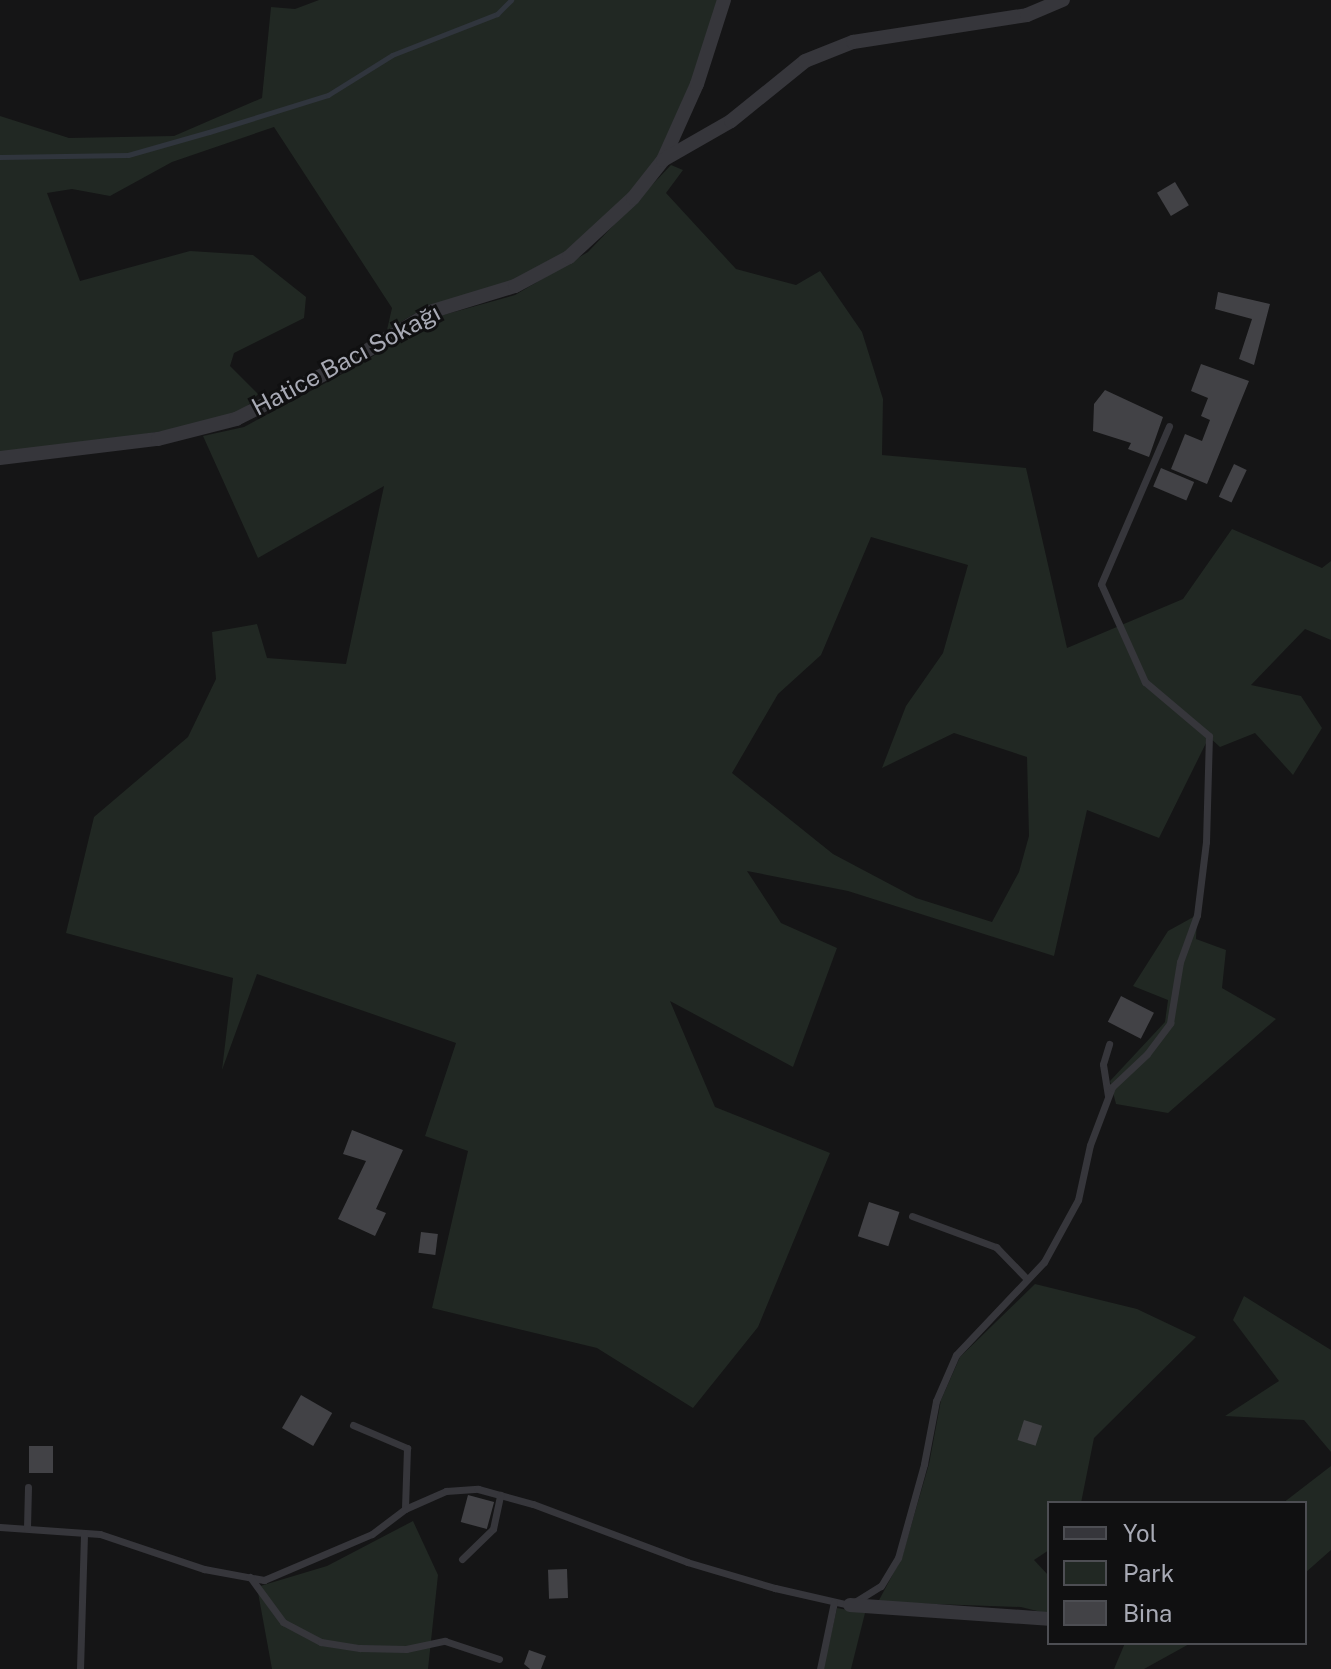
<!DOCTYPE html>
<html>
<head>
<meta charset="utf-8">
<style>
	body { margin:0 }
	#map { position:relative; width:1331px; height:1669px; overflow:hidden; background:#151516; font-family:"Public Sans",sans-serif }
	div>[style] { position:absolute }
	.green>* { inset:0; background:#212823 }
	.stream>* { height:5px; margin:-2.5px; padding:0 2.5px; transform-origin:2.5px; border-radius:2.5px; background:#30353d }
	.building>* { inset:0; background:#424246; transform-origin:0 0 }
	.service>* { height:7px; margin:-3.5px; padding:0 3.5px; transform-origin:3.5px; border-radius:3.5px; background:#36363b }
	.minor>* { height:14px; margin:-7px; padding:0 7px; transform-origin:7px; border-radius:7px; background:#36363b }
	span { translate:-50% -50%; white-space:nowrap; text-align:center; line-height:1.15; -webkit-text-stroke:6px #101011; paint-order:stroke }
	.street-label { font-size:24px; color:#a8aab5 }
	.legend { position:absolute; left:1047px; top:1501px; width:260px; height:144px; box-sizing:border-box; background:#101011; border:2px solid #4d4e53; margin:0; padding:10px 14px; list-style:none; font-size:24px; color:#a8aab5 }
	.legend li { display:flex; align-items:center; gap:16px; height:40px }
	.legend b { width:40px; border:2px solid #4d4e53 }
</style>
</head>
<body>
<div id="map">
	<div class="green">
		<i style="clip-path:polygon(319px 0,719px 0,690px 84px,657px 159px,629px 194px,565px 252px,511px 281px,426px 307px,387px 330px,392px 308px,274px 127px,172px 162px,110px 196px,72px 189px,47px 193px,80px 281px,190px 251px,253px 255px,306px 297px,304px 318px,234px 353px,230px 366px,258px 394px,236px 419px,140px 435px,0 452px,0 116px,69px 138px,174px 136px,262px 98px,271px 7px,295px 9px)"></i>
		<i style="clip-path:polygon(evenodd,671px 165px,683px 170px,666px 193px,736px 269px,796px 285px,820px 271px,862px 332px,883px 399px,882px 455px,1026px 468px,1067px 648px,1183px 599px,1232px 529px,1322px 568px,1331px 561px,1331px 640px,1305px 629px,1251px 685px,1301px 696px,1322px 728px,1293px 775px,1255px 733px,1220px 747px,1209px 737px,1159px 838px,1087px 810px,1054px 956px,848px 891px,747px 871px,781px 923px,837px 948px,793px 1067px,670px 1001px,715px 1107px,830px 1153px,758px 1327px,693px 1408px,597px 1348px,432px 1308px,468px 1151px,425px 1136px,456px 1043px,257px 974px,222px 1070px,233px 978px,66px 933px,94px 817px,188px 737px,216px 679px,212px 632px,257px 624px,267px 658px,346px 664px,384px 486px,258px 558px,203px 436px,244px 427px,357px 366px,436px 317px,515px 295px,588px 252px,671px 165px,871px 537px,968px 565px,943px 653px,906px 706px,882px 768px,954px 733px,1027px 757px,1029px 836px,1019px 872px,992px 922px,916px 898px,833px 854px,732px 773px,778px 694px,821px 655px,871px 537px)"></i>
		<i style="clip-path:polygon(1197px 915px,1196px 939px,1226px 950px,1222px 988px,1276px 1019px,1168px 1113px,1116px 1104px,1110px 1081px,1165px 1022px,1168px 1000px,1133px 986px,1168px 931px)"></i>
		<i style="clip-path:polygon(1035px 1284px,1137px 1309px,1196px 1337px,1094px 1438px,1081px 1503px,1049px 1503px,1049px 1550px,1034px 1560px,1049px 1576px,1049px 1614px,1021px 1607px,878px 1602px,902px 1557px,929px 1464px,941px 1400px,960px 1357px)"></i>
		<i style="clip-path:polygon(1244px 1296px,1331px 1350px,1331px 1452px,1304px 1420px,1225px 1416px,1279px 1381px,1233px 1320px)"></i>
		<i style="clip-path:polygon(1331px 1466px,1331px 1550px,1305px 1573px,1305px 1503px,1283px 1503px)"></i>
		<i style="clip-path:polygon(413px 1521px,438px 1575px,428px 1669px,272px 1669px,257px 1587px,327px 1566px)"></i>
		<i style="clip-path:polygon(837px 1608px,865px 1613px,851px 1669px,823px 1669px)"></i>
		<i style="clip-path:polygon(1125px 1643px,1191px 1643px,1144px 1669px,1114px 1669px)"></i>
	</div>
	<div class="stream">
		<i style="left:0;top:157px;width:128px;rotate:-0.9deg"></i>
		<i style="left:128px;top:155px;width:84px;rotate:-15.9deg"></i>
		<i style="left:209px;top:132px;width:125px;rotate:-17.3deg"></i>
		<i style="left:328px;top:95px;width:75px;rotate:-32deg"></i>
		<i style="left:392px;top:55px;width:113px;rotate:-21.3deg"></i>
		<i style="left:497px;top:14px;width:20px;rotate:-45deg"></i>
	</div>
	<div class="building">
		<i style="left:1175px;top:182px;width:27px;height:21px;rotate:59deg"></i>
		<i style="clip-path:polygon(1218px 292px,1270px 304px,1254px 365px,1239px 359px,1252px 319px,1215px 309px)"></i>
		<i style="clip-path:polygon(1201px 364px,1249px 381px,1207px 484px,1171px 469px,1185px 434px,1202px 441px,1210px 420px,1201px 416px,1208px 398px,1191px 391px)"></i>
		<i style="clip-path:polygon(1105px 390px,1163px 417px,1149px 457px,1128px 449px,1131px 443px,1093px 431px,1094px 404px)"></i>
		<i style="left:1234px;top:464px;width:14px;height:36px;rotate:25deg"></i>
		<i style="left:1161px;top:468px;width:36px;height:20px;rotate:23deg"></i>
		<i style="left:1121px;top:996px;width:37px;height:29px;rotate:27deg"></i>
		<i style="clip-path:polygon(352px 1130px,403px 1150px,376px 1209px,386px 1213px,375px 1236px,338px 1219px,366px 1161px,343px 1154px)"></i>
		<i style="left:869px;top:1202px;width:32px;height:36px;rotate:18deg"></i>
		<i style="left:421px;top:1232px;width:17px;height:21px;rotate:7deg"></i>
		<i style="left:301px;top:1395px;width:36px;height:38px;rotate:30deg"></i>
		<i style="left:1024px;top:1420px;width:19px;height:21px;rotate:18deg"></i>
		<i style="left:29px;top:1446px;width:24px;height:27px"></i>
		<i style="left:468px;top:1495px;width:27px;height:28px;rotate:15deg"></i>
		<i style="left:567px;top:1569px;width:29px;height:19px;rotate:88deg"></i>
		<i style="clip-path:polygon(529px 1650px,546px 1656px,541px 1669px,530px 1669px,524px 1664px)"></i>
	</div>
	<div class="service">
		<i style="left:1108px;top:1096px;width:32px;rotate:-99deg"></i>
		<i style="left:1103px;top:1064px;width:21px;rotate:-73deg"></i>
		<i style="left:912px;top:1216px;width:90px;rotate:20.3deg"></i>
		<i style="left:996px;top:1247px;width:45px;rotate:45.9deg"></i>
		<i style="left:353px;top:1425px;width:59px;rotate:23.1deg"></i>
		<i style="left:407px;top:1448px;width:61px;rotate:91.9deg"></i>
		<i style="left:0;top:1527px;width:100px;rotate:4deg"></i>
		<i style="left:100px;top:1534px;width:110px;rotate:18.6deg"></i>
		<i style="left:204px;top:1569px;width:61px;rotate:10.4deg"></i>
		<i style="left:264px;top:1580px;width:117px;rotate:-23.1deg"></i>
		<i style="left:372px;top:1534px;width:41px;rotate:-37.1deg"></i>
		<i style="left:405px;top:1509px;width:45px;rotate:-23.7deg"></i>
		<i style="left:446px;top:1491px;width:32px;rotate:-4deg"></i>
		<i style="left:478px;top:1489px;width:57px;rotate:15.3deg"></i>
		<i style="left:533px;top:1504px;width:165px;rotate:20.6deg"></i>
		<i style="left:687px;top:1562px;width:92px;rotate:16.5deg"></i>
		<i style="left:775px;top:1588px;width:77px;rotate:12.8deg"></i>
		<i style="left:850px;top:1605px;width:36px;rotate:-32deg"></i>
		<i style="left:881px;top:1586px;width:33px;rotate:-59deg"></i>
		<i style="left:898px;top:1558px;width:98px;rotate:-74.5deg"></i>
		<i style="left:924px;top:1464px;width:64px;rotate:-79.2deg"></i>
		<i style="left:936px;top:1401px;width:50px;rotate:-66.5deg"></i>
		<i style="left:956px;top:1355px;width:128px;rotate:-46.6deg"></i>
		<i style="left:1044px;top:1262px;width:71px;rotate:-61.3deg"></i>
		<i style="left:1078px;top:1200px;width:56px;rotate:-77.7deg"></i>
		<i style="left:1090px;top:1145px;width:62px;rotate:-69.2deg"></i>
		<i style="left:1112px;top:1087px;width:48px;rotate:-43.3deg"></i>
		<i style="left:1147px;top:1054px;width:39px;rotate:-53deg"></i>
		<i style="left:1170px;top:1023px;width:62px;rotate:-80.7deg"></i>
		<i style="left:1180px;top:962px;width:50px;rotate:-70.1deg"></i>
		<i style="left:1197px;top:915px;width:74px;rotate:-83deg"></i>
		<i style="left:1206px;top:842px;width:106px;rotate:-88.4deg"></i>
		<i style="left:1209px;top:736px;width:84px;rotate:-139.8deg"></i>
		<i style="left:1145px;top:682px;width:107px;rotate:-114.2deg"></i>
		<i style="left:1101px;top:584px;width:172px;rotate:-66.7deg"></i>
		<i style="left:27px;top:1528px;width:41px;rotate:-88.6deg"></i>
		<i style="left:462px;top:1559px;width:43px;rotate:-44.1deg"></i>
		<i style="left:493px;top:1529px;width:35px;rotate:-78deg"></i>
		<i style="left:250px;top:1577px;width:56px;rotate:53.7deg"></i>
		<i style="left:283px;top:1622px;width:43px;rotate:27.8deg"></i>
		<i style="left:321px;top:1642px;width:39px;rotate:9deg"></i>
		<i style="left:360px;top:1648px;width:46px;rotate:1.2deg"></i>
		<i style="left:406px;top:1649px;width:40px;rotate:-12deg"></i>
		<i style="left:445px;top:1641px;width:57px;rotate:18.4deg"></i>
		<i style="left:80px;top:1669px;width:136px;rotate:-88.3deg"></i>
		<i style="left:820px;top:1669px;width:68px;rotate:-78.2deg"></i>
	</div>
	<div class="minor">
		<i style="left:663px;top:160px;width:83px;rotate:-65.9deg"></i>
		<i style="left:697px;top:84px;width:88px;rotate:-72.2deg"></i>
		<i style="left:0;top:458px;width:159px;rotate:-6.9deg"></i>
		<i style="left:158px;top:439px;width:81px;rotate:-14.4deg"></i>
		<i style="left:236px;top:419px;width:126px;rotate:-27deg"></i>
		<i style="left:348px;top:362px;width:99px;rotate:-31deg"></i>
		<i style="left:433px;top:311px;width:86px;rotate:-17deg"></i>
		<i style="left:515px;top:286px;width:61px;rotate:-28.2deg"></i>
		<i style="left:569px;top:257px;width:87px;rotate:-42.7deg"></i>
		<i style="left:633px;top:198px;width:48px;rotate:-51.7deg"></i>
		<i style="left:663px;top:160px;width:78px;rotate:-29.8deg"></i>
		<i style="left:731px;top:121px;width:95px;rotate:-39deg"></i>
		<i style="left:805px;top:61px;width:52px;rotate:-21.6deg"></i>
		<i style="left:853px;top:42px;width:176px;rotate:-8.8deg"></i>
		<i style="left:1027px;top:15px;width:39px;rotate:-23deg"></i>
		<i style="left:850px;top:1605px;width:199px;rotate:4deg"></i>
	</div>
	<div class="street-label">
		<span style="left:346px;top:360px;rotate:-28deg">Hatice Bacı Sokağı</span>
	</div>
	<ul class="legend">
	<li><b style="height:10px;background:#36363b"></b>Yol</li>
	<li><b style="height:22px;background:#212823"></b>Park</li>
	<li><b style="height:22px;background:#424246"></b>Bina</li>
	</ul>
</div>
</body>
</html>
